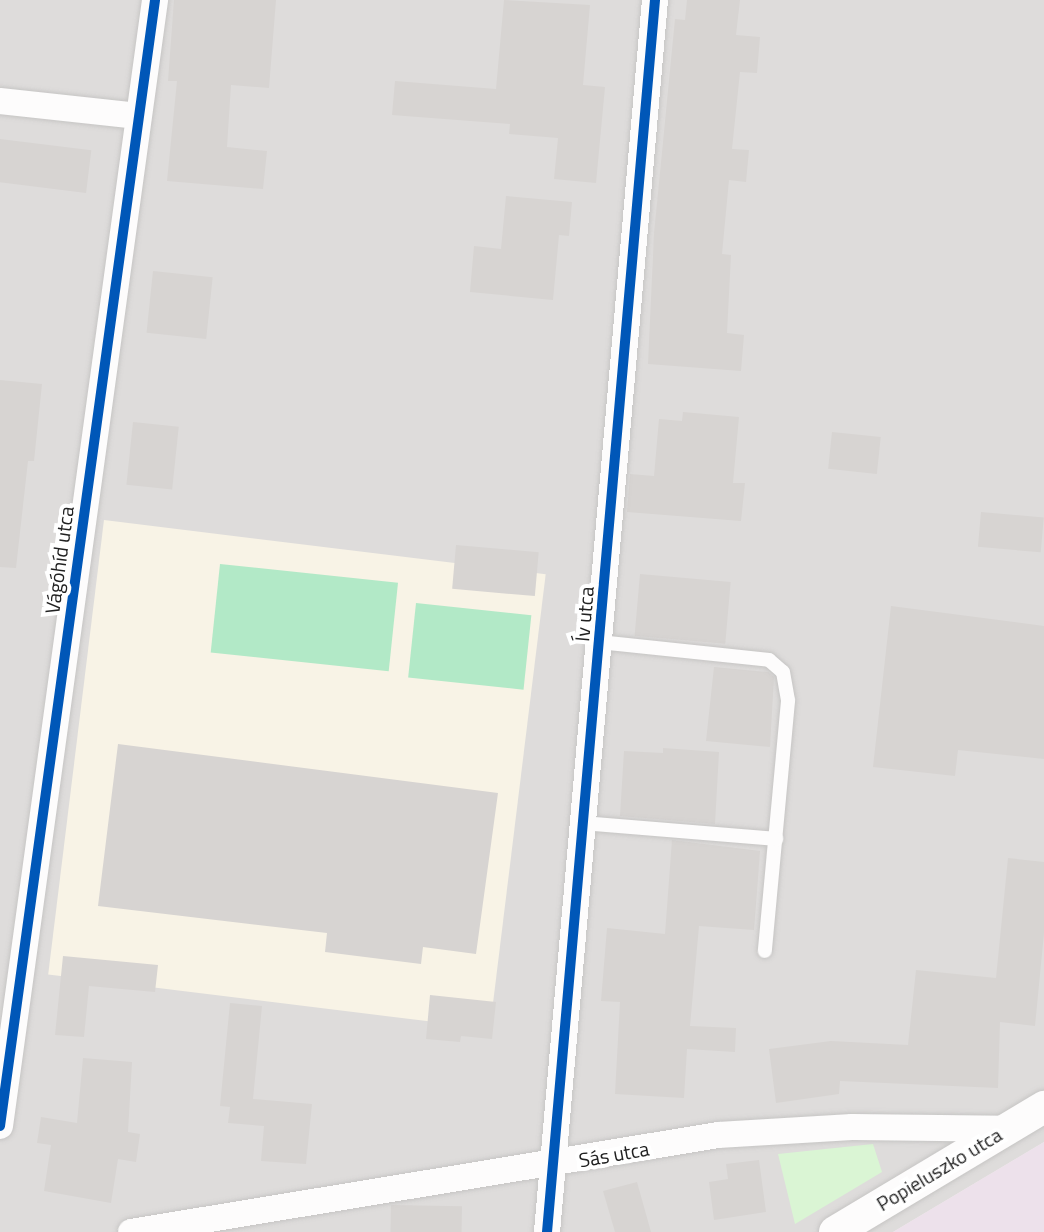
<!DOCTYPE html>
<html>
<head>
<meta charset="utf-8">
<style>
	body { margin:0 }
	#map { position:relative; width:1044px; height:1232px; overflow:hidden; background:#efecea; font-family:"Titillium Web",sans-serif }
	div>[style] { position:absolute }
	.residential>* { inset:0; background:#dedcdb }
	.industrial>* { inset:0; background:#ede1eb }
	.education>* { inset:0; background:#f8f3e6; transform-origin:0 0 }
	.park>* { inset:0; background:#daf5d4 }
	.pitch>* { inset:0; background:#b2e9c7; transform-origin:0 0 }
	.building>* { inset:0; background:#d7d4d2; transform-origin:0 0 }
	.roads { filter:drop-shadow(0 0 2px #c6c5c4) drop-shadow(0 0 2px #c6c5c4) }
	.service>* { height:14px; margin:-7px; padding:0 7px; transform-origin:7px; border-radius:7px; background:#fdfcfc }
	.minor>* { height:26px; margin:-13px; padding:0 13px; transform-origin:13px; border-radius:13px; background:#fdfcfc }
	.tertiary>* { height:32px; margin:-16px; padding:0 16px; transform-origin:16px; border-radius:16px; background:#fdfcfc }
	.cycleway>* { height:10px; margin:-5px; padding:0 5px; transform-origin:5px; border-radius:5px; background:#0057b8 }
	span { translate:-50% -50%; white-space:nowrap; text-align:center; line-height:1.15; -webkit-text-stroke:8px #fff; paint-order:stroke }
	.street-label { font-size:20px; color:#212121 }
</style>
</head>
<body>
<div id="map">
	<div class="residential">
		<i style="clip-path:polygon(0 0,1044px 0,1044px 1142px,893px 1232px,0 1232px)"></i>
	</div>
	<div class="industrial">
		<i style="clip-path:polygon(1044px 1142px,1044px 1232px,893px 1232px)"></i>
	</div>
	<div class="education">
		<i style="left:104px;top:520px;width:445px;height:458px;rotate:7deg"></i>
	</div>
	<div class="park">
		<i style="clip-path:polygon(873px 1144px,882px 1172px,795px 1224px,778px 1154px)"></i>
	</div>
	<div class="pitch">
		<i style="left:220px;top:564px;width:179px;height:89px;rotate:6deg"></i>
		<i style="left:416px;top:603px;width:116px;height:75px;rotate:6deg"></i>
	</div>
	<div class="building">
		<i style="clip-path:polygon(174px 0,276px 0,269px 88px,231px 85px,227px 147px,267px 151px,263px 189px,167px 181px,177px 81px,168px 81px)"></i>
		<i style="clip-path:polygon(504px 0,590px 5px,583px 85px,605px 87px,596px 183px,554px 179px,558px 138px,509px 134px,510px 124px,392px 115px,395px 81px,496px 89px)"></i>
		<i style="clip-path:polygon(687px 0,740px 0,736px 35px,760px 37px,757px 73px,740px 72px,732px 149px,749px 150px,746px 182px,729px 180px,722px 254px,731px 255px,727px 333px,744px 335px,741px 371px,648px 364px,654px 234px,675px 19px,685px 20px)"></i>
		<i style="left:0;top:139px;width:92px;height:43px;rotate:7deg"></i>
		<i style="clip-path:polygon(506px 196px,572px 202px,569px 236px,559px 235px,553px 300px,470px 292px,474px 246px,501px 249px)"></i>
		<i style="left:153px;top:271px;width:60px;height:62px;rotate:6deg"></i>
		<i style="clip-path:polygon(0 380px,42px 384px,34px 461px,28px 461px,16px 568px,0 567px)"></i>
		<i style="clip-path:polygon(683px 412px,739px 417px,733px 483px,745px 483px,741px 521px,627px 512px,630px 474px,654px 476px,659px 419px,682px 421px)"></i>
		<i style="left:133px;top:422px;width:46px;height:63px;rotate:6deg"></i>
		<i style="left:832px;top:432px;width:49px;height:37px;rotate:6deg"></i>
		<i style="left:981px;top:512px;width:63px;height:35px;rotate:5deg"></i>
		<i style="left:456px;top:545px;width:83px;height:44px;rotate:5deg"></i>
		<i style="left:640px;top:574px;width:91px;height:62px;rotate:5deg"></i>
		<i style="clip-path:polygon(891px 606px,1044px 626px,1044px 759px,958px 750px,955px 776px,873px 767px)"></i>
		<i style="clip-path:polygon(714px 667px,768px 672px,774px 677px,770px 747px,706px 741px)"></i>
		<i style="clip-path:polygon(118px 744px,498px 793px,476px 954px,423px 947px,421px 964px,325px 952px,327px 933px,98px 906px)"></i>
		<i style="clip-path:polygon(663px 748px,719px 752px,715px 824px,620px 816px,624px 751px,663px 753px)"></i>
		<i style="clip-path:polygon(672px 840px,760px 851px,754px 930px,699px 926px,690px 1026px,736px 1028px,735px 1052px,687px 1049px,684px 1098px,615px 1094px,620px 1002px,601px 1001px,607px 928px,665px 934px)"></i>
		<i style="clip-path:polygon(1008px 858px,1044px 862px,1044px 933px,1035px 1026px,1000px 1022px,998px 1088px,840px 1081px,839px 1094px,776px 1103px,769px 1049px,831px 1041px,908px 1045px,916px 970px,996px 978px)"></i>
		<i style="clip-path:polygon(63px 956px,158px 965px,155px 992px,89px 986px,84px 1037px,55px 1035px)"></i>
		<i style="clip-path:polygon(430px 995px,496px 1002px,492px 1039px,461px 1036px,460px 1042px,426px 1039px)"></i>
		<i style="clip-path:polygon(230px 1003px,262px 1006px,253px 1099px,312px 1104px,306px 1164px,261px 1161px,264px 1126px,228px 1123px,230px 1107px,220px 1106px)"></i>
		<i style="clip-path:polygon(83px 1058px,132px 1062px,128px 1132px,140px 1134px,136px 1162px,118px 1159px,111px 1203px,44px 1191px,51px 1145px,37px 1143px,41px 1117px,77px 1123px)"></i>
		<i style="clip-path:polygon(759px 1160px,766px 1212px,714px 1220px,709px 1182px,728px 1179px,726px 1164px)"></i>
		<i style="clip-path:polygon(637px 1182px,651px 1232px,615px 1232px,603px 1191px)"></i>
		<i style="left:391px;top:1205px;width:71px;height:27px;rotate:1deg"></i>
	</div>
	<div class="roads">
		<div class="service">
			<i style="left:599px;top:642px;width:171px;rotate:6deg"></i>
			<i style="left:769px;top:660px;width:18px;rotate:41deg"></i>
			<i style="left:783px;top:672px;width:29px;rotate:80deg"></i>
			<i style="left:788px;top:701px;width:251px;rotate:95.3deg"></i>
			<i style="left:583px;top:823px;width:194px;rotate:4.7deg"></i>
		</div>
		<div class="minor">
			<i style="left:0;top:101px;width:139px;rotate:6.2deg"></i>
			<i style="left:0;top:1126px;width:1137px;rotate:-82.16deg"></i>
			<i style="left:131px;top:1232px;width:595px;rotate:-9.38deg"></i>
			<i style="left:718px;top:1135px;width:134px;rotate:-3.4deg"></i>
			<i style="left:852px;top:1127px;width:153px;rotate:0.7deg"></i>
			<i style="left:547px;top:1232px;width:1237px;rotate:-84.99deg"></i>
		</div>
		<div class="tertiary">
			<i style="left:835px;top:1232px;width:244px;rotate:-30.9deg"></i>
		</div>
	</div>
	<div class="cycleway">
		<i style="left:0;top:1126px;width:1137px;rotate:-82.16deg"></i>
		<i style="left:547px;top:1232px;width:1237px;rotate:-84.99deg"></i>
	</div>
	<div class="street-label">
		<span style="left:59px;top:560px;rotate:-82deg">Vágóhíd utca</span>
		<span style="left:584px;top:614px;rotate:-85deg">Ív utca</span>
		<span style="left:614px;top:1154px;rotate:-10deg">Sás utca</span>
		<span style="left:939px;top:1169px;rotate:-31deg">Popieluszko utca</span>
	</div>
</div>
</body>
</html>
